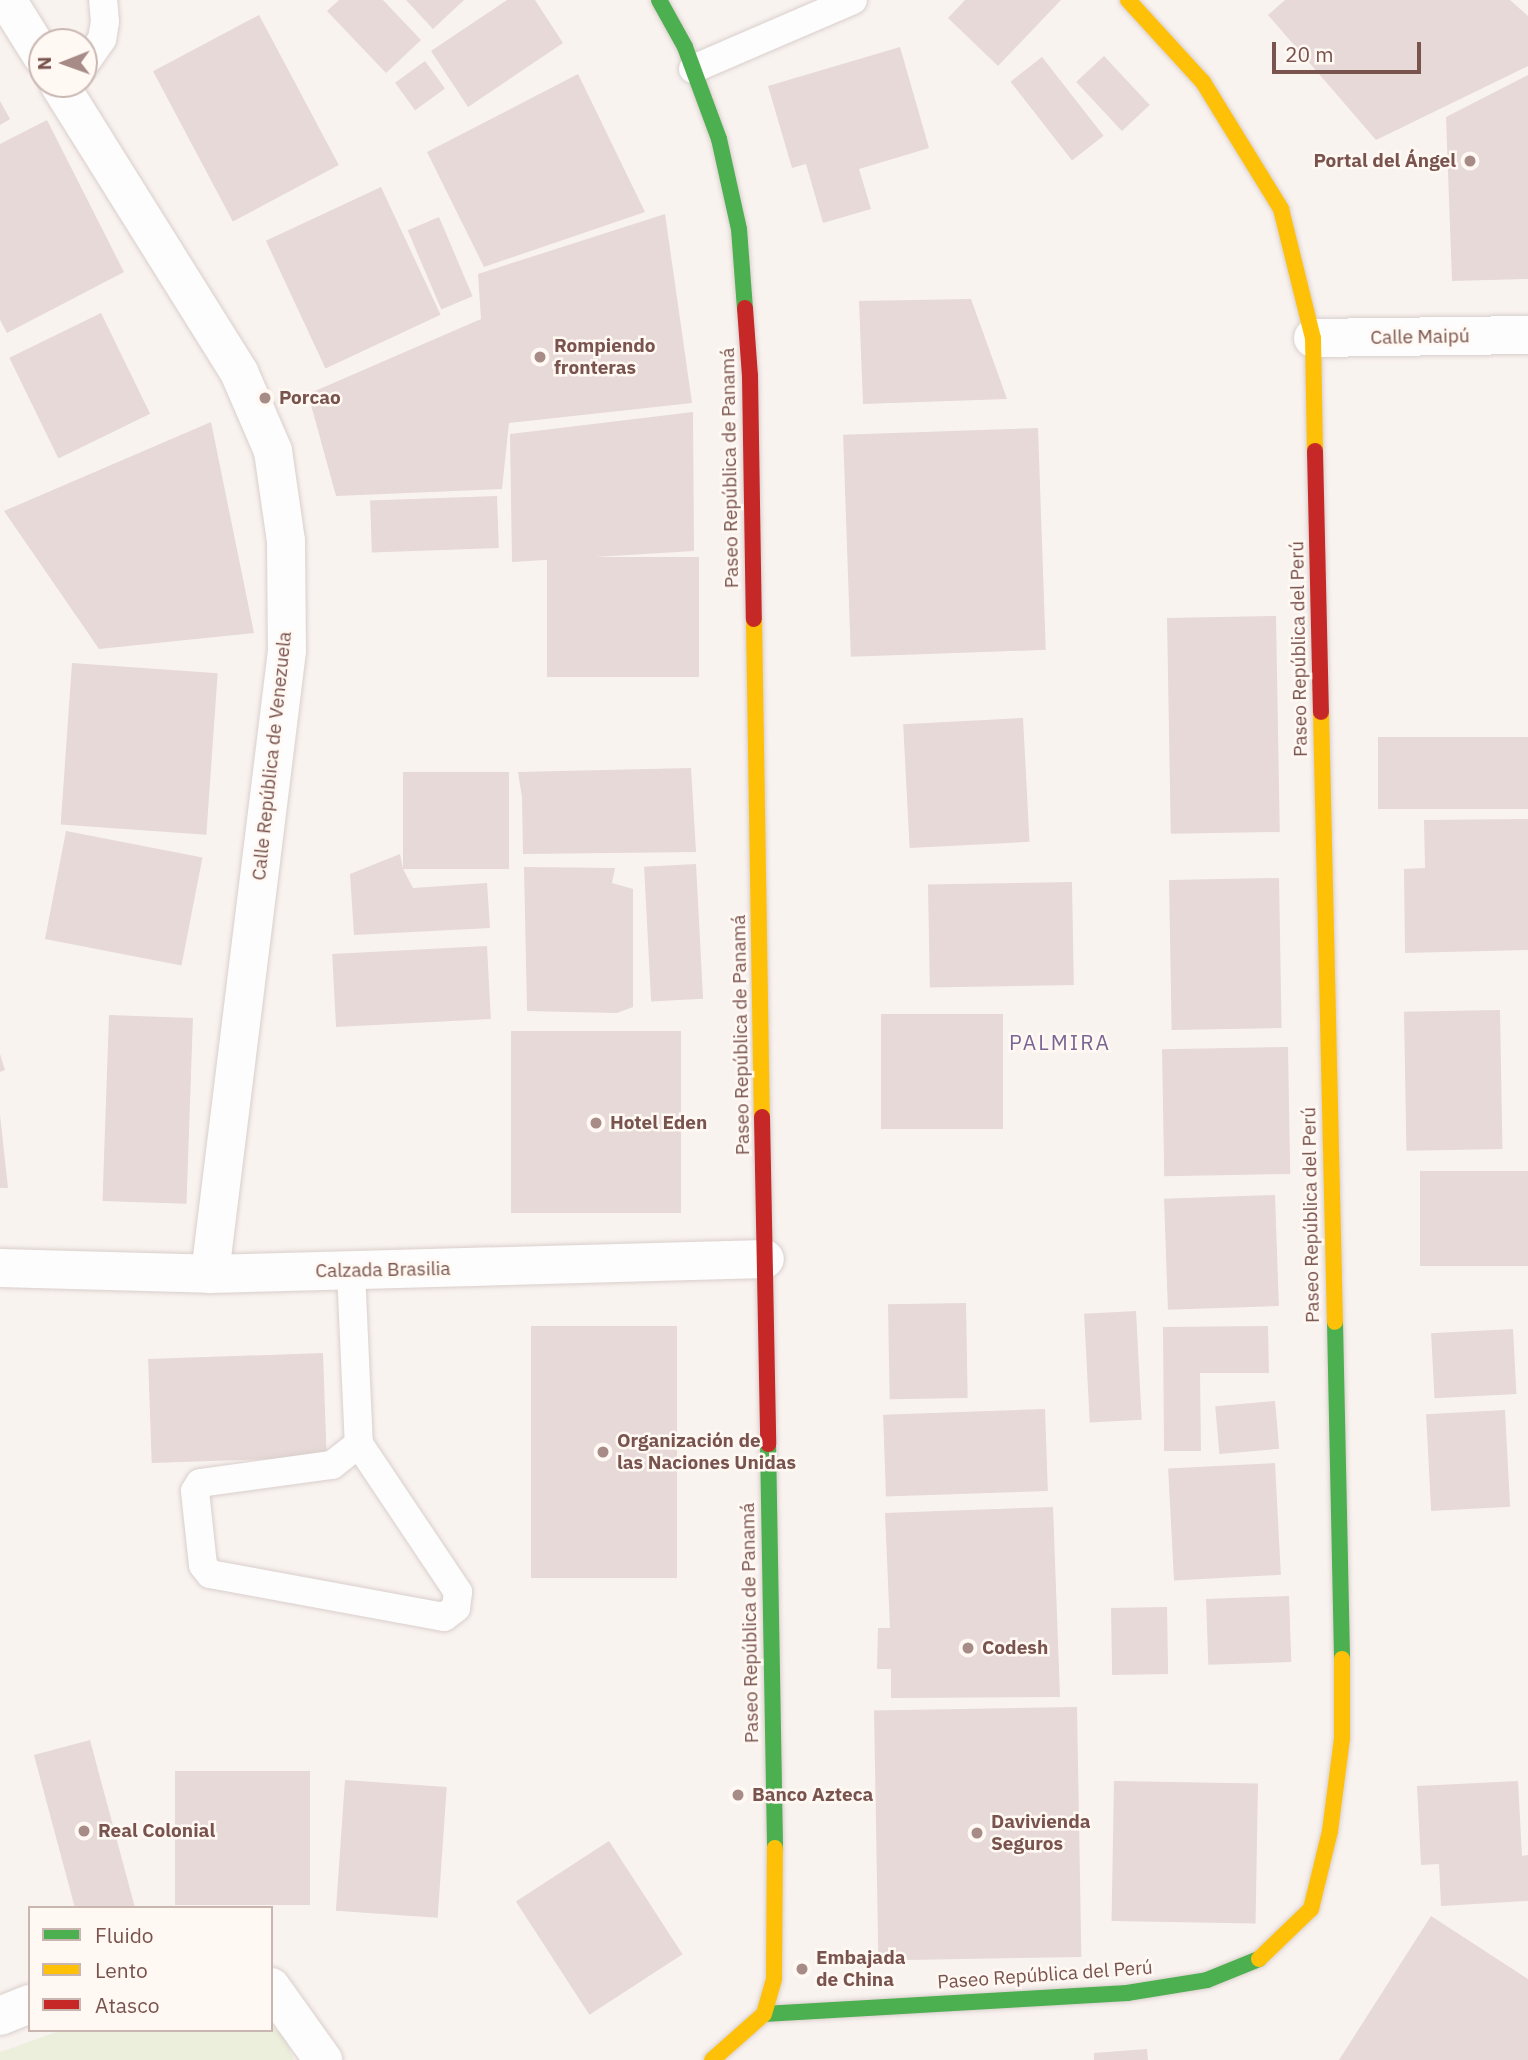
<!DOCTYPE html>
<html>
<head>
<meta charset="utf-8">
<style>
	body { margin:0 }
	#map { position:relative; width:1528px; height:2060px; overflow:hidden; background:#f9f3f0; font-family:"IBM Plex Sans",sans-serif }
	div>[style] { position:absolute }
	.green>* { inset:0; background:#ebefdb }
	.building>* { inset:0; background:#e6d9d7; transform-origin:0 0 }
	.roads { filter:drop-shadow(0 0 2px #d9cfcc) drop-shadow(0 0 2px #d9cfcc) }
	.lane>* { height:28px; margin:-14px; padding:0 14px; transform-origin:14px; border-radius:14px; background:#fefdfd }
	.street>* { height:38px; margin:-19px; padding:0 19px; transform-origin:19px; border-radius:19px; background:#fefdfd }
	.fast>* { height:16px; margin:-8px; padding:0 8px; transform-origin:8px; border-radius:8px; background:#4caf50 }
	.slow>* { height:16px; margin:-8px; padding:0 8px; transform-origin:8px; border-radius:8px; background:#ffc107 }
	.jam>* { height:16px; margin:-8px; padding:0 8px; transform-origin:8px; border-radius:8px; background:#c62828 }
	.dots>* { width:19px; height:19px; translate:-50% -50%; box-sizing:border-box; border:4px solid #fff8f3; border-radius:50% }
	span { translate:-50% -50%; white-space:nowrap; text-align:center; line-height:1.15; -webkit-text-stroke:5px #fff8f3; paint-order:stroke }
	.poi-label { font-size:19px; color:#79534e; font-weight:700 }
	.right { translate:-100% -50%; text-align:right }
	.left { translate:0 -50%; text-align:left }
	.street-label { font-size:19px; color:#79534e }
	.neighbourhood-label { font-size:21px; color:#7a6694; letter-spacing:2px }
	.legend { position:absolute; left:28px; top:1906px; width:245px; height:126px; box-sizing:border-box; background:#fff8f3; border:2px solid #c9b6b1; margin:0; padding:9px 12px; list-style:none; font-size:21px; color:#79534e }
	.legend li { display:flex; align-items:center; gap:14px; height:35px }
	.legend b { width:35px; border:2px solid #c9b6b1 }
	.north { position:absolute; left:28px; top:28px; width:70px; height:70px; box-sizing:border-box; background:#fff8f3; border:2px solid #c9b6b1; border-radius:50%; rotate:269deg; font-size:19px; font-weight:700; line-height:28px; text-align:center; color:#79534e }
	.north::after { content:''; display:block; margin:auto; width:24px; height:32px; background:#a68b87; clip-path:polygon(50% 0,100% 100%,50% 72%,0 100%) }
	.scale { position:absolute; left:1272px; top:42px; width:149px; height:32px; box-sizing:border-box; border:4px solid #79534e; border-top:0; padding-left:9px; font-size:21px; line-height:24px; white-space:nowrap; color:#79534e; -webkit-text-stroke:5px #fff8f3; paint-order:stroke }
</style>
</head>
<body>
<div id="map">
	<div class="green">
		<i style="clip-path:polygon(271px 2026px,285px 2037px,294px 2060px,0 2060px,0 2052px,62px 2030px,271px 2030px)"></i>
	</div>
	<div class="building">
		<i style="clip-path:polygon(339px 0,383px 0,421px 40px,386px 73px,327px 11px)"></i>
		<i style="clip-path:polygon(406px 0,464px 0,433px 29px)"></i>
		<i style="clip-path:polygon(507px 0,535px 0,563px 43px,468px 107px,431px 51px)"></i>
		<i style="clip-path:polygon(965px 0,1061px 0,998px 66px,948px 18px)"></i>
		<i style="clip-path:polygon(1285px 0,1510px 0,1528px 16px,1528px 66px,1376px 140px,1268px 15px)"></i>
		<i style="left:259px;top:15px;width:170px;height:120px;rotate:62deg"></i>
		<i style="clip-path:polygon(900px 47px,929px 148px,859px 169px,871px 209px,823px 223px,806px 164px,792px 168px,768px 86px)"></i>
		<i style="left:1104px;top:56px;width:67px;height:38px;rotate:47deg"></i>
		<i style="left:1042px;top:57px;width:100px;height:40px;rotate:52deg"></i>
		<i style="left:425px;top:61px;width:34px;height:37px;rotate:54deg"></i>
		<i style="clip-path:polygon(578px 74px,645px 212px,484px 267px,427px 152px)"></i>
		<i style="clip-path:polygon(1528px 75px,1528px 279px,1452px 281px,1446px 117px)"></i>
		<i style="clip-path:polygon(0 101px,10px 119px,0 125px)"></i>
		<i style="clip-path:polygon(47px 120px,124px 272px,7px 333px,0 320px,0 144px)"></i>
		<i style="left:381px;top:187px;width:141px;height:127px;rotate:65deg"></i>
		<i style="clip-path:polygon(665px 214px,692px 403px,509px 423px,502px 489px,336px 496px,308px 394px,481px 319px,478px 274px)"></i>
		<i style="left:439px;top:217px;width:86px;height:34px;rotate:67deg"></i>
		<i style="clip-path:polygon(971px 299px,1007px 399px,863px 404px,859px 301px)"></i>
		<i style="left:101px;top:313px;width:112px;height:102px;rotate:64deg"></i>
		<i style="clip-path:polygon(693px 412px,694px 551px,512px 562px,510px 434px)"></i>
		<i style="clip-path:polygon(211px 422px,254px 633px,99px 649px,4px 511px)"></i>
		<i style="left:1038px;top:428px;width:222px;height:195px;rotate:88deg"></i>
		<i style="left:497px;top:496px;width:52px;height:127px;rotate:88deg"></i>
		<i style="left:699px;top:557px;width:120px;height:152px;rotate:90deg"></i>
		<i style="left:1276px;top:616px;width:216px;height:109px;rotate:89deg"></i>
		<i style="left:72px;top:663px;width:146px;height:162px;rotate:4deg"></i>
		<i style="left:1023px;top:718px;width:124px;height:120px;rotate:87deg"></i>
		<i style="left:1528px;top:737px;width:72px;height:150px;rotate:90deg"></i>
		<i style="clip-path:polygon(691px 768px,696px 852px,523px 854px,522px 797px,518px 772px)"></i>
		<i style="clip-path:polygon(403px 772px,509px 772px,509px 869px,403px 869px,413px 888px,487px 883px,490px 928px,354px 935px,350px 874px,400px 854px,403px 869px)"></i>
		<i style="clip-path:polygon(1528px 819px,1528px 950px,1405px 953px,1404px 869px,1425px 868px,1424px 820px)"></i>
		<i style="left:66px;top:831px;width:139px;height:110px;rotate:11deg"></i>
		<i style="left:696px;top:864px;width:135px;height:52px;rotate:87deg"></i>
		<i style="clip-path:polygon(524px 867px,615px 868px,612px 883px,633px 889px,633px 1007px,617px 1013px,527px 1011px)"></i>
		<i style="left:1279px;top:878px;width:150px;height:110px;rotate:89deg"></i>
		<i style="left:1072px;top:882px;width:103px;height:144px;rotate:89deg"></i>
		<i style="left:487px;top:946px;width:73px;height:155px;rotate:87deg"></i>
		<i style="left:1500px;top:1010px;width:139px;height:96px;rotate:89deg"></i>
		<i style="left:881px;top:1014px;width:122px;height:115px"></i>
		<i style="left:109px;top:1015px;width:84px;height:186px;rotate:2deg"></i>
		<i style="left:511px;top:1031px;width:170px;height:182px"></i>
		<i style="left:1288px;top:1047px;width:127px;height:126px;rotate:89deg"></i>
		<i style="clip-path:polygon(0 1054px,5px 1070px,0 1072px)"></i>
		<i style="clip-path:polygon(0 1115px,8px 1188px,0 1188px)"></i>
		<i style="left:1528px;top:1171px;width:95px;height:108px;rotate:90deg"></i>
		<i style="left:1275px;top:1195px;width:111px;height:111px;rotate:88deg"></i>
		<i style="left:966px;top:1303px;width:95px;height:78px;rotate:89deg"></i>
		<i style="left:1136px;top:1311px;width:109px;height:52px;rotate:87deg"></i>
		<i style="left:531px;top:1326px;width:146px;height:252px"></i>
		<i style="clip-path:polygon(1268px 1326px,1269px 1373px,1200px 1373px,1201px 1451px,1164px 1451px,1163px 1327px)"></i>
		<i style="left:1513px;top:1329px;width:65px;height:82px;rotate:87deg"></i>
		<i style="left:323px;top:1353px;width:104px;height:175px;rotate:88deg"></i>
		<i style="left:1275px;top:1401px;width:48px;height:60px;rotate:85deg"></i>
		<i style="left:1045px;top:1409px;width:82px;height:162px;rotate:88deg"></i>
		<i style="left:1505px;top:1410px;width:97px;height:79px;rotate:87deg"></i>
		<i style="left:1275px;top:1463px;width:112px;height:107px;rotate:87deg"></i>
		<i style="clip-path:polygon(1053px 1507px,1060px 1697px,891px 1698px,891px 1669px,877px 1669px,878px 1628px,890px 1628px,885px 1513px)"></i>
		<i style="left:1289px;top:1596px;width:66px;height:83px;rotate:88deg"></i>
		<i style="left:1167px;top:1607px;width:67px;height:56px;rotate:89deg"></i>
		<i style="left:1077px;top:1707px;width:250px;height:203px;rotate:89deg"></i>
		<i style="left:90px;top:1740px;width:174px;height:58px;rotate:75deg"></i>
		<i style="left:175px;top:1771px;width:135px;height:134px"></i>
		<i style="left:345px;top:1780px;width:102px;height:131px;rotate:4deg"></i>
		<i style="left:1114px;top:1781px;width:144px;height:140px;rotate:1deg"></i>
		<i style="clip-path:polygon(1518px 1781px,1522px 1856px,1528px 1855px,1528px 1901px,1441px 1906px,1439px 1864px,1421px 1865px,1417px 1786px)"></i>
		<i style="left:609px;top:1841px;width:135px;height:111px;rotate:57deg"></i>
		<i style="clip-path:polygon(1431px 1916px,1528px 1979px,1528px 2060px,1339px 2060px)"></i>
		<i style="clip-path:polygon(1147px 2049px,1148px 2060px,1094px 2060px,1094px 2053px)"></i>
	</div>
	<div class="roads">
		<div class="lane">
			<i style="left:84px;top:65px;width:32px;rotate:-55deg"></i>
			<i style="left:102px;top:39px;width:17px;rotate:-80deg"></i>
			<i style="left:105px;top:22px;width:22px;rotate:-95deg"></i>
			<i style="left:693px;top:69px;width:174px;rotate:-23.3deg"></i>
			<i style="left:351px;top:1271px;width:173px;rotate:87.4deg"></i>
			<i style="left:359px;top:1444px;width:178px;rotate:56.2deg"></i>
			<i style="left:458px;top:1592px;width:16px;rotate:97deg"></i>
			<i style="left:456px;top:1608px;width:15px;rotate:143deg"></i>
			<i style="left:444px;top:1617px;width:238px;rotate:-169.6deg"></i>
			<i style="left:210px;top:1574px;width:11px;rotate:-128deg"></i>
			<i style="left:203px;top:1565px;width:74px;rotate:-96.2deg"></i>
			<i style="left:195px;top:1491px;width:9px;rotate:-58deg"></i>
			<i style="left:200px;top:1483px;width:133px;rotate:-7.8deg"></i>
			<i style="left:332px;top:1465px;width:34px;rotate:-38deg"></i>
		</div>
		<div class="street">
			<i style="left:7px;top:0;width:66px;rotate:58deg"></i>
			<i style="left:59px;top:84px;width:340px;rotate:58deg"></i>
			<i style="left:239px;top:372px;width:86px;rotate:66.7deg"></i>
			<i style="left:273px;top:451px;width:91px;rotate:81.8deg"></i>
			<i style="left:286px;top:541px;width:110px;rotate:89.5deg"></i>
			<i style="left:287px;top:651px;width:628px;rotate:97.05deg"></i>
			<i style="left:1313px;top:338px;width:215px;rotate:-0.8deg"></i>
			<i style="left:0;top:1268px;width:210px;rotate:1.6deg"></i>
			<i style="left:210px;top:1274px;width:555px;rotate:-1.55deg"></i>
			<i style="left:271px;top:1987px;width:90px;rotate:54.5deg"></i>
			<i style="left:0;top:2016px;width:32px;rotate:-22deg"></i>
		</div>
		<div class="fast">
			<i style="left:659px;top:0;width:54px;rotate:61deg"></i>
			<i style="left:685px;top:47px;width:98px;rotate:69.7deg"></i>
			<i style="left:719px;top:139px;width:92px;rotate:77.5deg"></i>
			<i style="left:739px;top:229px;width:79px;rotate:85.7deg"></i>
			<i style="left:1335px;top:1322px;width:337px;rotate:88.8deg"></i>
			<i style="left:768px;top:1444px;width:404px;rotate:89deg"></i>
			<i style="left:764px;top:2014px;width:364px;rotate:-3.3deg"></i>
			<i style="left:1127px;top:1993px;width:81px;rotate:-9.2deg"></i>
			<i style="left:1207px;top:1980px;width:56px;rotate:-22deg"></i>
		</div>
		<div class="slow">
			<i style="left:1128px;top:0;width:111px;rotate:47.6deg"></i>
			<i style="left:1203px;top:82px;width:149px;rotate:58.4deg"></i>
			<i style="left:1281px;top:209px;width:133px;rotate:76.1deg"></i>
			<i style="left:1313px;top:338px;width:113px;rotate:89deg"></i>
			<i style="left:754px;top:619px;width:498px;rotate:89.1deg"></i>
			<i style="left:1321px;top:712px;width:610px;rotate:88.69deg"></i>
			<i style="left:1259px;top:1959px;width:72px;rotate:-43.9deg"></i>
			<i style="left:1311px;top:1909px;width:80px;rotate:-76.3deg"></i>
			<i style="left:1330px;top:1831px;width:94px;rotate:-82.6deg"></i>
			<i style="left:1342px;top:1738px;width:79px;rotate:-90deg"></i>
			<i style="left:712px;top:2060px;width:69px;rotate:-41.5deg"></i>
			<i style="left:764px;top:2014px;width:37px;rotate:-74deg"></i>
			<i style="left:774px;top:1978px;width:130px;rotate:-89.6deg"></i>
		</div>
		<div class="jam">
			<i style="left:745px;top:308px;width:68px;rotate:85.8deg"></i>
			<i style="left:750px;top:376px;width:243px;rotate:89.1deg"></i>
			<i style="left:1315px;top:451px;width:261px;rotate:88.7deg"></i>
			<i style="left:762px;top:1117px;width:327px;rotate:88.9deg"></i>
		</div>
	</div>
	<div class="dots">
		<i style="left:1470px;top:161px;background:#a68b87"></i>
		<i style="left:540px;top:357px;background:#a68b87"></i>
		<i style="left:265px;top:398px;background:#a68b87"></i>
		<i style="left:596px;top:1123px;background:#a68b87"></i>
		<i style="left:603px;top:1452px;background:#a68b87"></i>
		<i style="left:968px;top:1648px;background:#a68b87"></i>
		<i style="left:738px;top:1795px;background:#a68b87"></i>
		<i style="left:84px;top:1831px;background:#a68b87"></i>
		<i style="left:977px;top:1833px;background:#a68b87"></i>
		<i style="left:802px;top:1969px;background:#a68b87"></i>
	</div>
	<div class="poi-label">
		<span class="right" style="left:1456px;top:161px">Portal del Ángel</span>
		<span class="left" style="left:554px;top:357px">Rompiendo<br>fronteras</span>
		<span class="left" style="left:279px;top:398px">Porcao</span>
		<span class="left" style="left:610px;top:1123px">Hotel Eden</span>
		<span class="left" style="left:617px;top:1452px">Organización de<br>las Naciones Unidas</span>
		<span class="left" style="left:982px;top:1648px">Codesh</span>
		<span class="left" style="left:752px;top:1795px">Banco Azteca</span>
		<span class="left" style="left:991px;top:1833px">Davivienda<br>Seguros</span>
		<span class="left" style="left:98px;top:1831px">Real Colonial</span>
		<span class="left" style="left:816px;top:1969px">Embajada<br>de China</span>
	</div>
	<div class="street-label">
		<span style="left:1420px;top:337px;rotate:-1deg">Calle Maipú</span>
		<span style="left:730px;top:468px;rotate:-91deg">Paseo República de Panamá</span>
		<span style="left:1299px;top:649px;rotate:-91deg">Paseo República del Perú</span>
		<span style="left:272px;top:756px;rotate:-84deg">Calle República de Venezuela</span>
		<span style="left:741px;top:1035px;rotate:-91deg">Paseo República de Panamá</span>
		<span style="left:1311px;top:1215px;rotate:-91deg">Paseo República del Perú</span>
		<span style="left:383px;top:1270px;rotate:-1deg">Calzada Brasilia</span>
		<span style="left:750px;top:1623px;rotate:-91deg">Paseo República de Panamá</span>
		<span style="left:1045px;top:1975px;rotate:-4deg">Paseo República del Perú</span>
	</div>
	<div class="neighbourhood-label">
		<span style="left:1060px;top:1042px">PALMIRA</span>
	</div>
	<ul class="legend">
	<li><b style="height:9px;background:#4caf50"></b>Fluido</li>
	<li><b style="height:9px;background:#ffc107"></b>Lento</li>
	<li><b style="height:9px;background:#c62828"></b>Atasco</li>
	</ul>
	<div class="north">N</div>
	<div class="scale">20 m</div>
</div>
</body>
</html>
